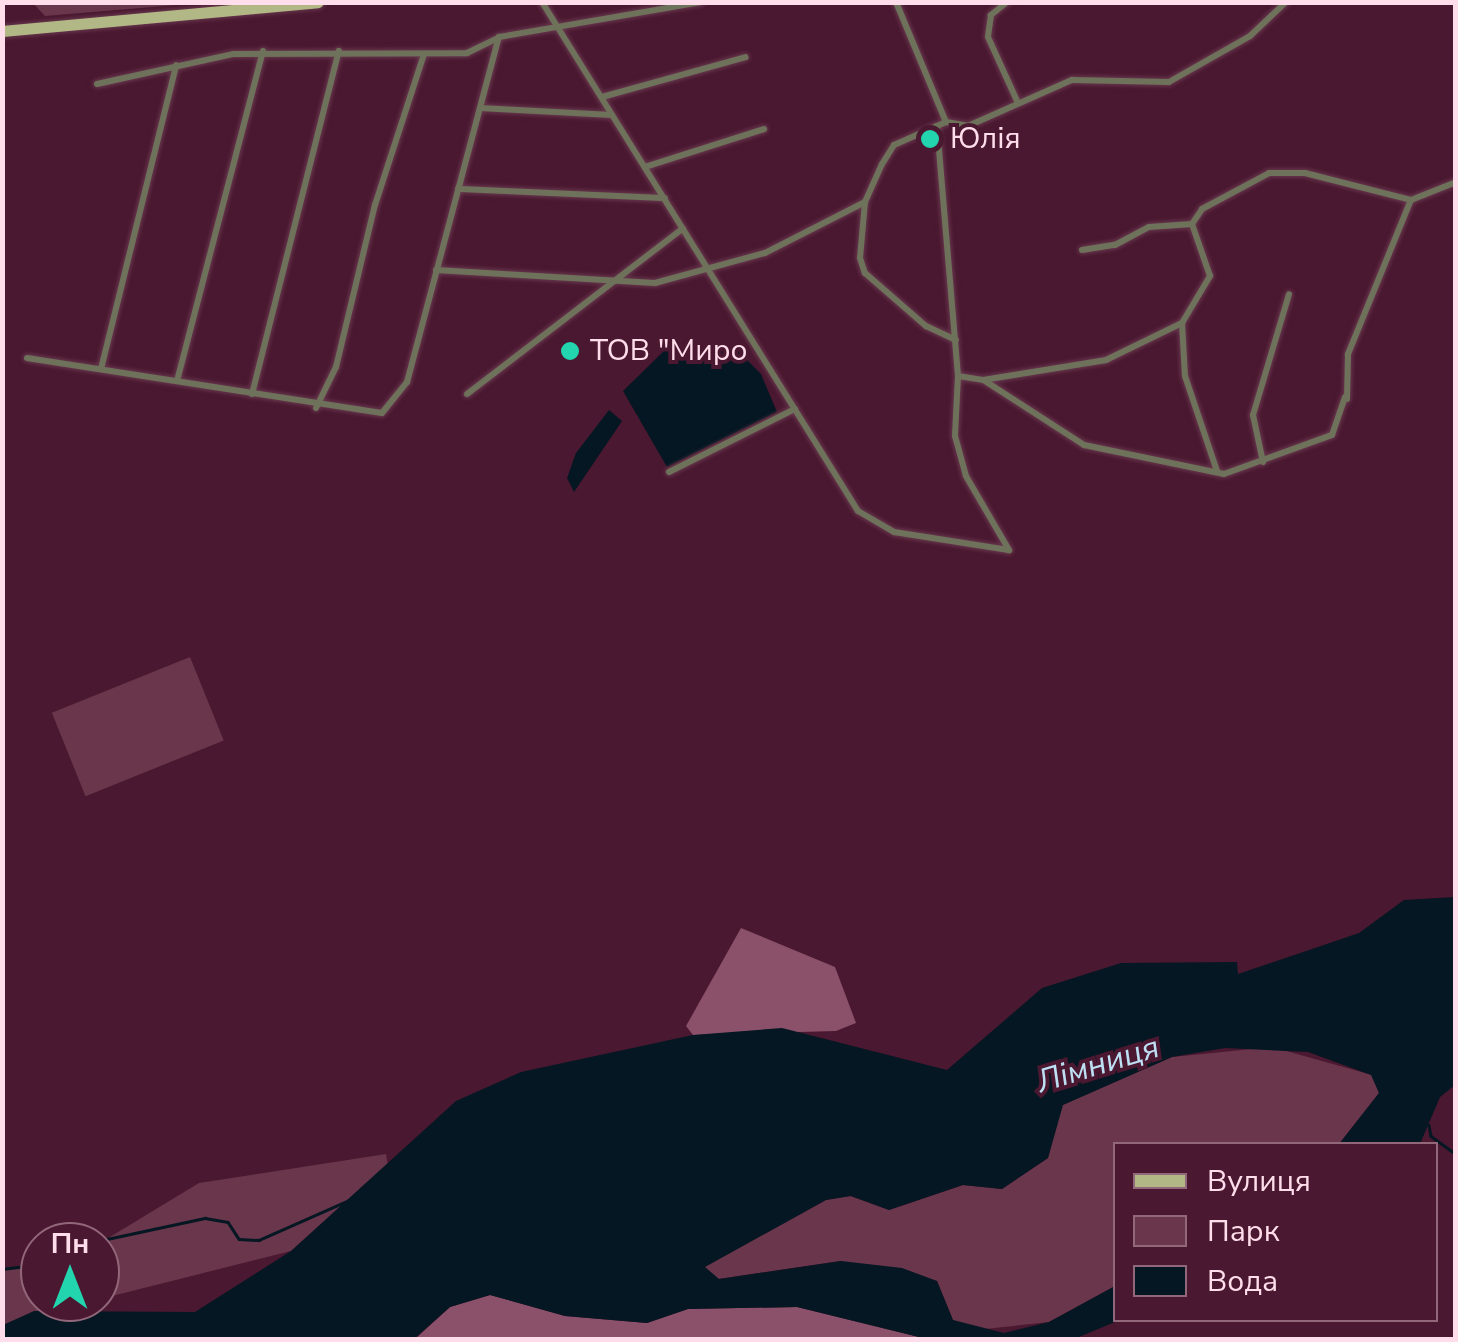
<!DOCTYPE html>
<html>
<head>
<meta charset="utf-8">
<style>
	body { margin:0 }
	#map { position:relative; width:1458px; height:1342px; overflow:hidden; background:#4a1830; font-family:"Nunito Sans",sans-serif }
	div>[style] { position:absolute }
	.green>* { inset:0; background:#69364c; transform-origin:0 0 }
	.forest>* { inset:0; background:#8b516a }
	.water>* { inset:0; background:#041722 }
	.stream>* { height:2.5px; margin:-1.25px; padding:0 1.25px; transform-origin:1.25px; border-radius:1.25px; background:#041722 }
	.roads { filter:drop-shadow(0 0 2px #67384e) drop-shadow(0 0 2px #67384e) }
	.minor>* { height:6px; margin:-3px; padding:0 3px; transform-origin:3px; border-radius:3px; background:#6f725a }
	.primary>* { height:11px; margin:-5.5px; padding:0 5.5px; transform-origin:5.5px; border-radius:5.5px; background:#b2b885 }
	.dots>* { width:28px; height:28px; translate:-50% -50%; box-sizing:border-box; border:5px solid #4a1830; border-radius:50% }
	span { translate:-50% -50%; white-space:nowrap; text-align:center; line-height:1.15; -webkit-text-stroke:8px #4a1830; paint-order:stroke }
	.poi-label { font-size:30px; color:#ffddea }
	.left { translate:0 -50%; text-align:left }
	.water-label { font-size:32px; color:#bee0f4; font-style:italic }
	.frame { position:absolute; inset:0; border:5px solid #ffddea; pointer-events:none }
	.legend { position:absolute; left:1113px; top:1142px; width:325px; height:180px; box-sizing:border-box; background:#4a1830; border:2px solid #92677a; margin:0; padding:12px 18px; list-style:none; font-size:30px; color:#ffddea }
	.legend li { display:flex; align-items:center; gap:20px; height:50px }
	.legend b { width:50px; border:2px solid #92677a }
	.north { position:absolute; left:20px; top:1222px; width:100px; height:100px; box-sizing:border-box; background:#4a1830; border:2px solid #92677a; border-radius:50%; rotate:0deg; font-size:28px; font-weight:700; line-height:40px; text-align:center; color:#ffddea }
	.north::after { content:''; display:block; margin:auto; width:35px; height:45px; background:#22d5af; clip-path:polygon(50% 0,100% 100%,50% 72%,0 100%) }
</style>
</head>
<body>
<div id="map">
	<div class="green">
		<i style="clip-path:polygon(33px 3px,200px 3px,45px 16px)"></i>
		<i style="left:190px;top:657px;width:90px;height:149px;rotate:68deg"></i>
		<i style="clip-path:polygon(1272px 1047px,1372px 1075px,1379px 1093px,1339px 1144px,1116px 1144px,1115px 1286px,1049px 1322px,976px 1330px,953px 1320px,937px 1281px,840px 1261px,718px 1279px,704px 1267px,826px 1200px,850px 1196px,889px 1210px,963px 1185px,1002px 1189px,1048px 1158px,1062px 1105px,1172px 1057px)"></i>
		<i style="clip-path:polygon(386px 1154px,388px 1166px,291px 1251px,100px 1299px,100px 1243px,199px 1183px)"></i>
		<i style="clip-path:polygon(40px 1264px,40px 1302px,87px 1302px,3px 1325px,3px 1269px)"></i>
	</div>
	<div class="forest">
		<i style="clip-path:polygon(741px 928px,835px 967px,856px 1023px,836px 1031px,693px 1035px,686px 1026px)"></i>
		<i style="clip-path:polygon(490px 1295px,565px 1316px,647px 1323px,688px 1309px,797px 1307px,927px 1339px,414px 1340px,450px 1307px)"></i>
	</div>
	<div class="water">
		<i style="clip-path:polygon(735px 348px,761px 374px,777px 412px,667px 467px,623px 391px,666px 349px)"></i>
		<i style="clip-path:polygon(609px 410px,622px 421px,574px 492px,567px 478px,576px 453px)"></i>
		<i style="clip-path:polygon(1455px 897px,1455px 1085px,1440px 1097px,1420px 1144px,1339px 1144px,1379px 1093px,1371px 1075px,1308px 1052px,1225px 1048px,1172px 1057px,1063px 1105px,1048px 1158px,1002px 1189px,963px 1185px,889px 1210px,851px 1196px,826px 1200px,705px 1267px,719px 1279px,841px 1261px,902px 1268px,937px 1281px,953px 1320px,1004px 1333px,1049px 1322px,1115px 1286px,1120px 1320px,1074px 1339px,927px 1339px,797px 1307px,688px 1309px,647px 1323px,565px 1316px,490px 1295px,450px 1307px,414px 1339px,3px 1339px,3px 1325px,34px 1311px,195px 1312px,291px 1251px,456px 1101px,521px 1072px,693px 1035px,782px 1028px,947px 1070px,1042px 988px,1121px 963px,1237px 962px,1238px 974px,1359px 933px,1404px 900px)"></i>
	</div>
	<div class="stream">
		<i style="left:1429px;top:1125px;width:11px;rotate:80deg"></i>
		<i style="left:1431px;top:1136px;width:31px;rotate:36deg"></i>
		<i style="left:93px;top:1242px;width:115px;rotate:-12.1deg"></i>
		<i style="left:205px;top:1218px;width:23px;rotate:10deg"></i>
		<i style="left:228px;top:1222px;width:20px;rotate:57deg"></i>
		<i style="left:239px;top:1239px;width:20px;rotate:3deg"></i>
		<i style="left:259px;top:1240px;width:104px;rotate:-23.9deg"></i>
		<i style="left:2px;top:1269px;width:38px;rotate:-7deg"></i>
	</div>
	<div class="roads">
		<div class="minor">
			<i style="left:542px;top:2px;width:599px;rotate:58.17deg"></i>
			<i style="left:858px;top:511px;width:42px;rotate:30.3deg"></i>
			<i style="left:894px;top:532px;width:116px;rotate:8.9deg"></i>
			<i style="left:896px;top:2px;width:130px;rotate:67.4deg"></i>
			<i style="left:1007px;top:2px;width:21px;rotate:141deg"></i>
			<i style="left:991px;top:15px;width:22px;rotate:98deg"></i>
			<i style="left:988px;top:37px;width:72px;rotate:65.6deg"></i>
			<i style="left:97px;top:84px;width:140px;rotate:-12.4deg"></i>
			<i style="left:234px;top:54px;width:233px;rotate:-0.2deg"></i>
			<i style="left:467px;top:53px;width:34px;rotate:-26deg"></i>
			<i style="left:602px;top:97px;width:149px;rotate:-15.5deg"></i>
			<i style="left:480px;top:108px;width:132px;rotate:3deg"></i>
			<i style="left:946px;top:122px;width:10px;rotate:156deg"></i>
			<i style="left:937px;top:126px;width:251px;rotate:85.2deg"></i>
			<i style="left:958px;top:376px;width:60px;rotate:92.9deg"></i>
			<i style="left:955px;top:436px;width:41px;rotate:74.6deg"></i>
			<i style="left:966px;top:476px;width:86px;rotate:59.8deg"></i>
			<i style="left:946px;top:122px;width:22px;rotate:10deg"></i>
			<i style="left:968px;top:126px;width:114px;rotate:-23.9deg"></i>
			<i style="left:1072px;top:80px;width:97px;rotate:1.2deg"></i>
			<i style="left:1169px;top:82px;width:93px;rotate:-29.6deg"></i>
			<i style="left:1250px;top:36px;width:50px;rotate:-43.4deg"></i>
			<i style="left:937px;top:126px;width:47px;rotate:156.2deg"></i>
			<i style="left:894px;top:145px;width:22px;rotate:122deg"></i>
			<i style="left:882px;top:164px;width:42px;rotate:114.1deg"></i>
			<i style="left:865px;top:202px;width:56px;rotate:95.1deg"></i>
			<i style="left:860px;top:258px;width:16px;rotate:72deg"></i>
			<i style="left:865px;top:273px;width:81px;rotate:41deg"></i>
			<i style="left:926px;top:326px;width:33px;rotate:25deg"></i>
			<i style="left:645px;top:167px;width:125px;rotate:-17.7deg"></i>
			<i style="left:458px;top:189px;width:207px;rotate:2.5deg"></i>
			<i style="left:1082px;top:250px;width:33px;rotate:-9deg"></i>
			<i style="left:1115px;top:245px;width:38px;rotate:-28deg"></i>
			<i style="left:1149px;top:227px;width:43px;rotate:-4deg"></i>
			<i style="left:436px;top:270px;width:219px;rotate:3.4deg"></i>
			<i style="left:655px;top:283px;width:114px;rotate:-15.3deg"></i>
			<i style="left:765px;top:253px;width:112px;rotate:-27deg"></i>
			<i style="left:1182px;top:323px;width:53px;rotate:86.8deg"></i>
			<i style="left:1185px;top:376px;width:100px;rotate:71.4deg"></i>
			<i style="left:27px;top:358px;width:359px;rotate:8.8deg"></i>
			<i style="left:382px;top:413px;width:40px;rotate:-51deg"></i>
			<i style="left:407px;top:382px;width:357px;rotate:-75.1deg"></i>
			<i style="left:499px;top:37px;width:205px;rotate:-9.8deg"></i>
			<i style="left:101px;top:369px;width:313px;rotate:-76.1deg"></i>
			<i style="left:958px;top:376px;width:25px;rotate:9deg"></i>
			<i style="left:983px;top:380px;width:125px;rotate:-9.2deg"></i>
			<i style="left:1106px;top:360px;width:85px;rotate:-26deg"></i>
			<i style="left:1182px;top:323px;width:55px;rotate:-59.2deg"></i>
			<i style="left:1210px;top:276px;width:55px;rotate:-109.1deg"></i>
			<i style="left:1192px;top:224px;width:18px;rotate:-56deg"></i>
			<i style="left:1202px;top:209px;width:76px;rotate:-28.2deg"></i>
			<i style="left:1269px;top:173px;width:36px"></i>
			<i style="left:1305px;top:173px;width:109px;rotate:14.3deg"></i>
			<i style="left:1411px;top:200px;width:48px;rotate:-21.8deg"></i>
			<i style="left:177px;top:381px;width:341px;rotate:-75.4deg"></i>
			<i style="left:985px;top:381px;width:118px;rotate:32.9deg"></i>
			<i style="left:1084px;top:445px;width:143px;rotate:11.7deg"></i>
			<i style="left:1224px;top:474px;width:115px;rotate:-19.9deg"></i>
			<i style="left:1332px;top:435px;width:40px;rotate:-71.1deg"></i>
			<i style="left:252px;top:394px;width:354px;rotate:-75.8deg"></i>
			<i style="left:467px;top:394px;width:272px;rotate:-37.5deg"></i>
			<i style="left:1347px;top:399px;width:45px;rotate:-88.7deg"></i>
			<i style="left:1348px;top:354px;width:166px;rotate:-67.8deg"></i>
			<i style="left:316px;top:408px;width:46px;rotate:-64deg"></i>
			<i style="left:336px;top:367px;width:167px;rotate:-76.5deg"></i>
			<i style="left:375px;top:205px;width:159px;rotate:-72deg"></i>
			<i style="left:1263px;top:462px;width:48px;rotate:-102deg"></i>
			<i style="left:1253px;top:415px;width:126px;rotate:-73.4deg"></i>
			<i style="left:669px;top:472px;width:141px;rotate:-26.6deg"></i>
		</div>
		<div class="primary">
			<i style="left:2px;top:31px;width:317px;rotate:-5.2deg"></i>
		</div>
	</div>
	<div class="dots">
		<i style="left:930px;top:139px;background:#22d5af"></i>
		<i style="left:570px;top:351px;background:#22d5af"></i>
	</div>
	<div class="poi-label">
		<span class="left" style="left:950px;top:139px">Юлія</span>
		<span class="left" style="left:590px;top:351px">ТОВ "Миро</span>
	</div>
	<div class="water-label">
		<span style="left:1098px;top:1065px;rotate:-17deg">Лімниця</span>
	</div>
	<div class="frame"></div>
	<ul class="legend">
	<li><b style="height:12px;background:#b2b885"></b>Вулиця</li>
	<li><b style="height:28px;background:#69364c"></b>Парк</li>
	<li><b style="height:28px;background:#041722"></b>Вода</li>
	</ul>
	<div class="north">Пн</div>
</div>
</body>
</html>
